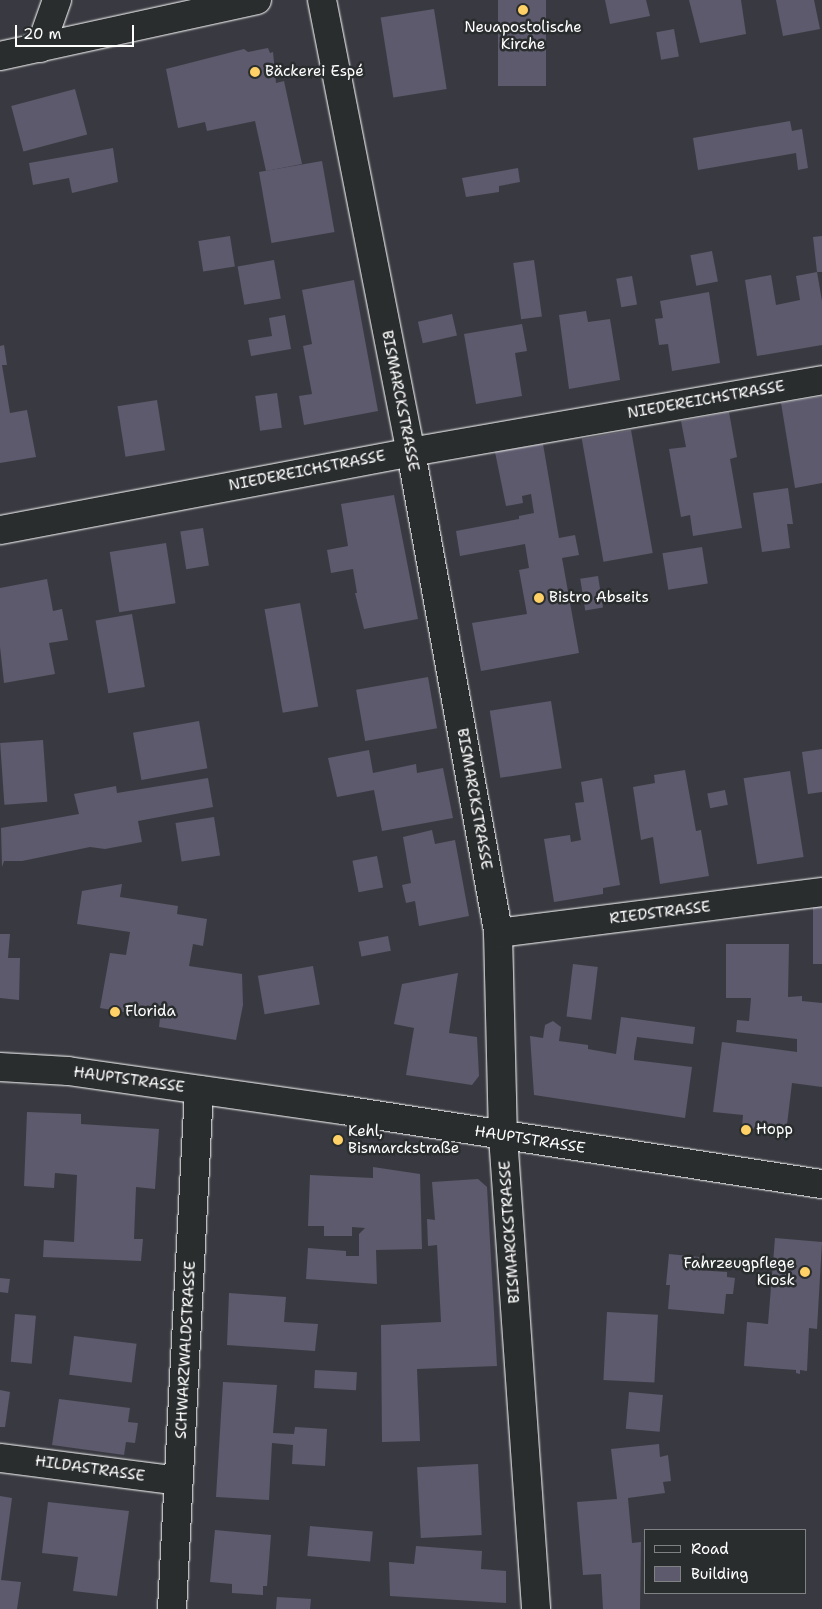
<!DOCTYPE html>
<html>
<head>
<meta charset="utf-8">
<style>
	body { margin:0 }
	#map { position:relative; width:822px; height:1609px; overflow:hidden; background:#393a41; font-family:"Shantell Sans",sans-serif }
	div>[style] { position:absolute }
	.building>* { inset:0; background:#5c5a6c; transform-origin:0 0 }
	.roads { filter:drop-shadow(0 0 1px #fff) drop-shadow(0 0 1px #fff) }
	.street>* { height:28px; margin:-14px; padding:0 14px; transform-origin:14px; border-radius:14px; background:#2a2d2e }
	.secondary>* { height:28px; margin:-14px; padding:0 14px; transform-origin:14px; border-radius:14px; background:#2a2d2e }
	.dots>* { width:14px; height:14px; translate:-50% -50%; box-sizing:border-box; border:2px solid #2a2d2e; border-radius:50% }
	span { translate:-50% -50%; white-space:nowrap; text-align:center; line-height:1.15; -webkit-text-stroke:5px #2a2d2e; paint-order:stroke }
	.poi-label { font-size:15px; color:#fff }
	.left { translate:0 -50%; text-align:left }
	.right { translate:-100% -50%; text-align:right }
	.street-label { font-size:15px; color:#fff }
	.legend { position:absolute; left:644px; top:1529px; width:162px; height:65px; box-sizing:border-box; background:#2a2d2e; border:1px solid #7f8182; margin:0; padding:6px 9px; list-style:none; font-size:15px; color:#fff }
	.legend li { display:flex; align-items:center; gap:10px; height:25px }
	.legend b { width:25px; border:1px solid #7f8182 }
	.scale { position:absolute; left:15px; top:25px; width:119px; height:22px; box-sizing:border-box; border:2px solid #fff; border-top:0; padding-left:6px; font-size:15px; line-height:18px; white-space:nowrap; color:#fff; -webkit-text-stroke:4px #2a2d2e; paint-order:stroke }
</style>
</head>
<body>
<div id="map">
	<div class="building">
		<i style="left:498px;top:0;width:48px;height:86px"></i>
		<i style="clip-path:polygon(605px 0,646px 0,650px 16px,610px 24px)"></i>
		<i style="clip-path:polygon(689px 0,741px 0,746px 34px,700px 43px)"></i>
		<i style="clip-path:polygon(776px 0,814px 0,820px 29px,783px 36px)"></i>
		<i style="left:434px;top:9px;width:81px;height:54px;rotate:81deg"></i>
		<i style="left:674px;top:29px;width:28px;height:18px;rotate:80deg"></i>
		<i style="clip-path:polygon(268px 48px,270px 53px,273px 52px,276px 83px,284px 81px,302px 164px,266px 171px,255px 121px,207px 131px,205px 122px,178px 128px,166px 69px,244px 49px,248px 52px)"></i>
		<i style="left:75px;top:89px;width:47px;height:66px;rotate:75deg"></i>
		<i style="clip-path:polygon(790px 121px,792px 131px,802px 129px,808px 168px,798px 170px,796px 153px,698px 170px,693px 138px)"></i>
		<i style="clip-path:polygon(113px 148px,118px 182px,72px 193px,69px 178px,33px 185px,29px 163px)"></i>
		<i style="left:322px;top:161px;width:72px;height:64px;rotate:80deg"></i>
		<i style="clip-path:polygon(518px 168px,520px 182px,499px 186px,499px 192px,466px 197px,462px 178px)"></i>
		<i style="left:230px;top:236px;width:31px;height:32px;rotate:81deg"></i>
		<i style="clip-path:polygon(822px 236px,822px 272px,817px 272px,822px 301px,822px 345px,757px 356px,745px 280px,771px 275px,776px 305px,800px 300px,796px 276px,817px 272px,813px 237px)"></i>
		<i style="left:712px;top:251px;width:31px;height:22px;rotate:79deg"></i>
		<i style="left:274px;top:260px;width:39px;height:37px;rotate:80deg"></i>
		<i style="left:534px;top:260px;width:57px;height:21px;rotate:82deg"></i>
		<i style="left:632px;top:276px;width:29px;height:16px;rotate:80deg"></i>
		<i style="clip-path:polygon(354px 280px,378px 411px,304px 425px,299px 396px,312px 394px,303px 346px,312px 344px,302px 290px)"></i>
		<i style="clip-path:polygon(709px 292px,720px 363px,672px 371px,668px 344px,659px 345px,655px 319px,663px 318px,660px 301px)"></i>
		<i style="clip-path:polygon(586px 311px,588px 322px,610px 319px,620px 380px,569px 389px,559px 315px)"></i>
		<i style="left:452px;top:314px;width:22px;height:35px;rotate:77deg"></i>
		<i style="clip-path:polygon(285px 315px,291px 349px,251px 356px,248px 340px,272px 336px,269px 318px)"></i>
		<i style="clip-path:polygon(522px 324px,527px 351px,515px 353px,522px 396px,476px 404px,464px 334px)"></i>
		<i style="clip-path:polygon(4px 345px,7px 365px,2px 365px,10px 413px,27px 410px,36px 457px,0 463px,0 346px)"></i>
		<i style="left:277px;top:393px;width:35px;height:22px;rotate:82deg"></i>
		<i style="clip-path:polygon(822px 396px,822px 483px,795px 488px,781px 403px)"></i>
		<i style="left:157px;top:400px;width:51px;height:40px;rotate:81deg"></i>
		<i style="clip-path:polygon(729px 412px,737px 457px,730px 459px,742px 528px,693px 536px,690px 515px,681px 517px,669px 449px,686px 447px,681px 421px)"></i>
		<i style="left:631px;top:430px;width:125px;height:50px;rotate:80deg"></i>
		<i style="clip-path:polygon(543px 444px,559px 538px,575px 535px,579px 555px,562px 558px,579px 653px,481px 671px,472px 623px,527px 614px,519px 570px,529px 568px,525px 544px,460px 556px,456px 531px,519px 519px,519px 516px,534px 513px,531px 494px,522px 496px,523px 503px,506px 506px,495px 452px)"></i>
		<i style="clip-path:polygon(788px 488px,793px 524px,787px 524px,790px 548px,762px 552px,753px 493px)"></i>
		<i style="clip-path:polygon(394px 495px,418px 619px,364px 629px,355px 593px,357px 593px,353px 569px,331px 573px,327px 550px,348px 546px,341px 504px)"></i>
		<i style="left:203px;top:528px;width:38px;height:23px;rotate:81deg"></i>
		<i style="left:166px;top:543px;width:61px;height:57px;rotate:81deg"></i>
		<i style="left:702px;top:547px;width:37px;height:40px;rotate:81deg"></i>
		<i style="left:598px;top:576px;width:32px;height:18px;rotate:81deg"></i>
		<i style="clip-path:polygon(47px 579px,53px 611px,62px 609px,68px 640px,49px 643px,55px 674px,4px 683px,0 647px,0 588px)"></i>
		<i style="left:300px;top:603px;width:105px;height:36px;rotate:80deg"></i>
		<i style="left:132px;top:614px;width:74px;height:37px;rotate:80deg"></i>
		<i style="left:428px;top:677px;width:52px;height:73px;rotate:80deg"></i>
		<i style="left:551px;top:701px;width:68px;height:62px;rotate:81deg"></i>
		<i style="left:199px;top:721px;width:48px;height:67px;rotate:80deg"></i>
		<i style="left:43px;top:740px;width:62px;height:43px;rotate:86deg"></i>
		<i style="clip-path:polygon(822px 749px,822px 792px,808px 794px,802px 752px)"></i>
		<i style="clip-path:polygon(369px 750px,373px 773px,416px 764px,417px 773px,443px 768px,453px 818px,382px 831px,374px 790px,337px 797px,328px 758px)"></i>
		<i style="clip-path:polygon(685px 770px,696px 831px,701px 830px,709px 876px,660px 884px,653px 837px,641px 840px,633px 787px,655px 783px,654px 775px)"></i>
		<i style="left:790px;top:771px;width:87px;height:47px;rotate:81deg"></i>
		<i style="clip-path:polygon(208px 778px,213px 807px,138px 821px,142px 842px,105px 849px,90px 847px,22px 861px,4px 861px,2px 867px,1px 828px,79px 814px,74px 794px,116px 786px,117px 793px)"></i>
		<i style="clip-path:polygon(602px 778px,620px 885px,603px 888px,603px 894px,554px 902px,544px 839px,570px 835px,571px 842px,581px 840px,575px 803px,584px 802px,581px 782px)"></i>
		<i style="left:725px;top:790px;width:15px;height:18px;rotate:79deg"></i>
		<i style="left:214px;top:817px;width:39px;height:39px;rotate:81deg"></i>
		<i style="clip-path:polygon(432px 830px,435px 844px,455px 840px,469px 916px,419px 926px,415px 901px,406px 903px,402px 885px,411px 883px,403px 837px)"></i>
		<i style="left:377px;top:856px;width:32px;height:25px;rotate:79deg"></i>
		<i style="clip-path:polygon(122px 884px,120px 897px,178px 906px,177px 914px,207px 919px,203px 946px,193px 944px,189px 966px,242px 974px,243px 1005px,236px 1040px,159px 1027px,160px 1018px,100px 1008px,110px 953px,126px 955px,130px 932px,77px 924px,82px 891px)"></i>
		<i style="left:822px;top:907px;width:57px;height:9px;rotate:90deg"></i>
		<i style="clip-path:polygon(0 934px,10px 934px,8px 958px,20px 958px,19px 1000px,0 998px)"></i>
		<i style="left:388px;top:936px;width:15px;height:30px;rotate:79deg"></i>
		<i style="clip-path:polygon(726px 944px,789px 944px,788px 997px,802px 996px,802px 1001px,822px 1003px,822px 1087px,792px 1083px,786px 1133px,742px 1127px,743px 1115px,713px 1112px,722px 1042px,797px 1052px,797px 1039px,736px 1032px,737px 1020px,749px 1021px,751px 998px,726px 998px)"></i>
		<i style="left:573px;top:964px;width:25px;height:53px;rotate:7deg"></i>
		<i style="left:313px;top:966px;width:39px;height:56px;rotate:80deg"></i>
		<i style="clip-path:polygon(458px 973px,449px 1033px,477px 1037px,479px 1076px,472px 1085px,406px 1075px,414px 1028px,394px 1024px,402px 984px)"></i>
		<i style="clip-path:polygon(621px 1017px,695px 1027px,693px 1044px,637px 1037px,634px 1056px,634px 1060px,692px 1067px,685px 1118px,534px 1095px,530px 1036px,543px 1038px,545px 1025px,553px 1021px,561px 1027px,559px 1041px,588px 1045px,588px 1049px,616px 1054px)"></i>
		<i style="clip-path:polygon(27px 1112px,81px 1114px,81px 1124px,159px 1129px,155px 1189px,136px 1187px,134px 1239px,143px 1239px,141px 1261px,43px 1257px,44px 1240px,74px 1242px,77px 1175px,55px 1173px,54px 1188px,24px 1186px)"></i>
		<i style="clip-path:polygon(373px 1167px,420px 1174px,422px 1249px,376px 1250px,377px 1284px,306px 1279px,308px 1248px,346px 1251px,346px 1256px,359px 1256px,359px 1234px,365px 1228px,352px 1227px,352px 1236px,324px 1236px,324px 1226px,308px 1226px,310px 1175px,373px 1178px)"></i>
		<i style="clip-path:polygon(478px 1179px,487px 1187px,497px 1366px,417px 1369px,420px 1441px,382px 1442px,381px 1325px,441px 1322px,437px 1245px,428px 1246px,427px 1219px,435px 1220px,432px 1182px)"></i>
		<i style="clip-path:polygon(775px 1238px,822px 1242px,817px 1329px,809px 1328px,807px 1371px,800px 1370px,800px 1374px,796px 1373px,796px 1370px,744px 1366px,747px 1322px,768px 1324px)"></i>
		<i style="clip-path:polygon(669px 1254px,699px 1257px,698px 1270px,727px 1272px,727px 1277px,735px 1278px,733px 1294px,726px 1294px,724px 1314px,668px 1309px,670px 1285px,666px 1285px)"></i>
		<i style="clip-path:polygon(0 1278px,10px 1279px,8px 1293px,0 1292px)"></i>
		<i style="clip-path:polygon(229px 1293px,286px 1297px,284px 1322px,318px 1324px,315px 1351px,227px 1345px)"></i>
		<i style="left:607px;top:1312px;width:51px;height:68px;rotate:3deg"></i>
		<i style="left:15px;top:1314px;width:21px;height:48px;rotate:5deg"></i>
		<i style="left:74px;top:1336px;width:63px;height:39px;rotate:7deg"></i>
		<i style="left:315px;top:1370px;width:42px;height:18px;rotate:3deg"></i>
		<i style="clip-path:polygon(223px 1382px,277px 1385px,273px 1433px,294px 1434px,295px 1427px,327px 1429px,325px 1466px,292px 1464px,293px 1445px,272px 1443px,269px 1500px,216px 1497px)"></i>
		<i style="clip-path:polygon(0 1390px,10px 1392px,5px 1427px,0 1427px)"></i>
		<i style="left:629px;top:1392px;width:34px;height:37px;rotate:5deg"></i>
		<i style="clip-path:polygon(59px 1399px,130px 1408px,128px 1422px,138px 1423px,135px 1443px,126px 1442px,124px 1455px,52px 1445px)"></i>
		<i style="clip-path:polygon(659px 1444px,660px 1457px,668px 1455px,671px 1481px,663px 1482px,665px 1493px,628px 1498px,632px 1543px,641px 1542px,640px 1609px,603px 1609px,601px 1574px,583px 1575px,577px 1502px,617px 1499px,611px 1449px)"></i>
		<i style="left:478px;top:1464px;width:71px;height:61px;rotate:87deg"></i>
		<i style="clip-path:polygon(0 1496px,12px 1498px,1px 1580px,21px 1582px,17px 1609px,0 1609px)"></i>
		<i style="clip-path:polygon(48px 1502px,129px 1511px,117px 1596px,73px 1591px,78px 1557px,42px 1553px)"></i>
		<i style="left:310px;top:1526px;width:63px;height:30px;rotate:5deg"></i>
		<i style="clip-path:polygon(215px 1530px,271px 1535px,267px 1586px,263px 1586px,263px 1595px,232px 1593px,232px 1584px,210px 1582px)"></i>
		<i style="clip-path:polygon(416px 1546px,482px 1551px,481px 1569px,506px 1571px,506px 1603px,390px 1596px,389px 1562px,414px 1564px)"></i>
		<i style="clip-path:polygon(277px 1597px,311px 1599px,310px 1609px,276px 1609px)"></i>
	</div>
	<div class="roads">
		<div class="street">
			<i style="left:322px;top:0;width:461px;rotate:78.9deg"></i>
			<i style="left:411px;top:452px;width:489px;rotate:79.7deg"></i>
			<i style="left:498px;top:933px;width:203px;rotate:88.6deg"></i>
			<i style="left:503px;top:1136px;width:474px;rotate:86deg"></i>
			<i style="left:40px;top:48px;width:51px;rotate:-70.5deg"></i>
			<i style="left:0;top:56px;width:263px;rotate:-12.3deg"></i>
			<i style="left:0;top:530px;width:418px;rotate:-10.7deg"></i>
			<i style="left:411px;top:452px;width:417px;rotate:-9.9deg"></i>
			<i style="left:498px;top:933px;width:327px;rotate:-7.2deg"></i>
			<i style="left:0;top:1458px;width:180px;rotate:7.3deg"></i>
			<i style="left:172px;top:1609px;width:520px;rotate:-87.02deg"></i>
		</div>
		<div class="secondary">
			<i style="left:0;top:1067px;width:68px;rotate:3.4deg"></i>
			<i style="left:68px;top:1071px;width:278px;rotate:8.1deg"></i>
			<i style="left:343px;top:1110px;width:485px;rotate:8.8deg"></i>
		</div>
	</div>
	<div class="dots">
		<i style="left:523px;top:10px;background:#ffd166"></i>
		<i style="left:255px;top:72px;background:#ffd166"></i>
		<i style="left:539px;top:598px;background:#ffd166"></i>
		<i style="left:115px;top:1012px;background:#ffd166"></i>
		<i style="left:746px;top:1130px;background:#ffd166"></i>
		<i style="left:338px;top:1140px;background:#ffd166"></i>
		<i style="left:805px;top:1272px;background:#ffd166"></i>
	</div>
	<div class="poi-label">
		<span style="left:523px;top:36px">Neuapostolische<br>Kirche</span>
		<span class="left" style="left:265px;top:72px">Bäckerei Espé</span>
		<span class="left" style="left:549px;top:598px">Bistro Abseits</span>
		<span class="left" style="left:125px;top:1012px">Florida</span>
		<span class="left" style="left:756px;top:1130px">Hopp</span>
		<span class="left" style="left:348px;top:1140px">Kehl,<br>Bismarckstraße</span>
		<span class="right" style="left:795px;top:1272px">Fahrzeugpflege<br>Kiosk</span>
	</div>
	<div class="street-label">
		<span style="left:706px;top:400px;rotate:-10deg">NIEDEREICHSTRASSE</span>
		<span style="left:400px;top:401px;rotate:79deg">BISMARCKSTRASSE</span>
		<span style="left:307px;top:471px;rotate:-11deg">NIEDEREICHSTRASSE</span>
		<span style="left:474px;top:799px;rotate:80deg">BISMARCKSTRASSE</span>
		<span style="left:660px;top:913px;rotate:-7deg">RIEDSTRASSE</span>
		<span style="left:129px;top:1080px;rotate:8deg">HAUPTSTRASSE</span>
		<span style="left:530px;top:1140px;rotate:9deg">HAUPTSTRASSE</span>
		<span style="left:510px;top:1232px;rotate:-94deg">BISMARCKSTRASSE</span>
		<span style="left:186px;top:1350px;rotate:-87deg">SCHWARZWALDSTRASSE</span>
		<span style="left:90px;top:1469px;rotate:8deg">HILDASTRASSE</span>
	</div>
	<ul class="legend">
	<li><b style="height:6px;background:#2a2d2e"></b>Road</li>
	<li><b style="height:14px;background:#5c5a6c"></b>Building</li>
	</ul>
	<div class="scale">20 m</div>
</div>
</body>
</html>
